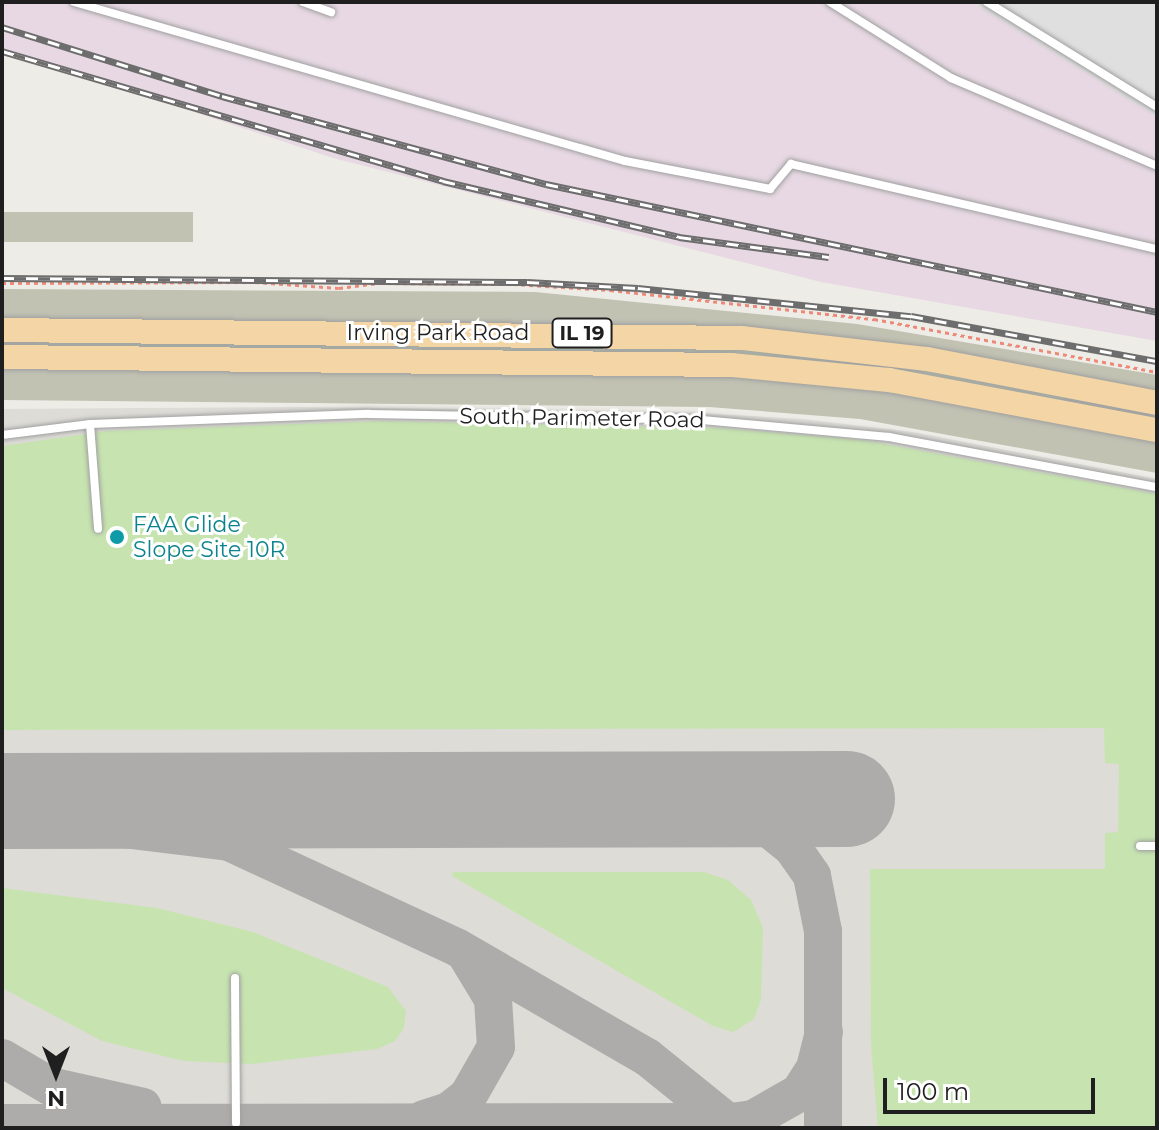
<!DOCTYPE html>
<html>
<head>
<meta charset="utf-8">
<style>
	body { margin:0 }
	#map { position:relative; width:1159px; height:1130px; overflow:hidden; background:#eeece6; font-family:Montserrat,sans-serif }
	div>[style] { position:absolute }
	.industrial>* { inset:0; background:#e7d8e3 }
	.airport>* { inset:0; background:#dddcd7 }
	.construction>* { inset:0; background:#c1c2b2; transform-origin:0 0 }
	.grass>* { inset:0; background:#c7e4b0 }
	.parking>* { inset:0; background:#dfdfdf }
	.taxiway>* { height:38px; margin:-19px; padding:0 19px; transform-origin:19px; border-radius:19px; background:#aeacaa }
	.runway>* { height:96px; margin:-48px; padding:0 48px; transform-origin:48px; border-radius:48px; background:#aeacaa }
	.building>* { inset:0; background:#bcb5af; transform-origin:0 0 }
	.path>* { height:3px; margin-top:-1.5px; transform-origin:0; background:repeating-linear-gradient(90deg,#ed8978 0 4px,transparent 0 8px) }
	.roads { filter:drop-shadow(0 0 2px #a0a0a0) drop-shadow(0 0 2px #a0a0a0) }
	.lane>* { height:8px; margin:-4px; padding:0 4px; transform-origin:4px; border-radius:4px; background:#fff }
	.primary>* { height:24px; margin:-12px; padding:0 12px; transform-origin:12px; border-radius:12px; background:#f3d5a6 }
	.rail>* { height:7px; margin-top:-3.5px; transform-origin:0; background:repeating-linear-gradient(90deg,#fff 0 12px,#6d6d6d 0 24px); box-sizing:border-box; border-block:2px solid #6d6d6d }
	.dots>* { width:22px; height:22px; translate:-50% -50%; box-sizing:border-box; border:4px solid #fff; border-radius:50% }
	span { translate:-50% -50%; white-space:nowrap; text-align:center; line-height:1.15; -webkit-text-stroke:6px #fff; paint-order:stroke }
	.shield-label span { padding:2px 6px; background:#fff; border:2px solid; border-radius:6px; -webkit-text-stroke-width:0 }
	.shield-label { font-size:20px; color:#1f1f1f; font-weight:700 }
	.street-label { font-size:22px; color:#1f1f1f }
	.culture-label { font-size:22px; color:#0d838f }
	.left { translate:0 -50%; text-align:left }
	.frame { position:absolute; inset:0; border:4px solid #1f1f1f; pointer-events:none }
	.north { position:absolute; left:16px; top:1034px; width:80px; height:80px; -webkit-text-stroke:6px #fff; paint-order:stroke; rotate:180deg; font-size:22px; font-weight:700; line-height:32px; text-align:center; color:#1f1f1f }
	.north::after { content:''; display:block; margin:auto; width:28px; height:36px; background:#1f1f1f; clip-path:polygon(50% 0,100% 100%,50% 72%,0 100%) }
	.scale { position:absolute; left:883px; top:1078px; width:212px; height:36px; box-sizing:border-box; border:4px solid #1f1f1f; border-top:0; padding-left:10px; font-size:24px; line-height:28px; white-space:nowrap; color:#1f1f1f; -webkit-text-stroke:6px #fff; paint-order:stroke }
</style>
</head>
<body>
<div id="map">
	<div class="industrial">
		<i style="clip-path:polygon(2px 2px,1157px 2px,1157px 341px,821px 282px,333px 158px,2px 48px)"></i>
	</div>
	<div class="airport">
		<i style="clip-path:polygon(298px 407px,678px 412px,802px 419px,913px 432px,1157px 479px,1157px 1128px,2px 1128px,2px 409px)"></i>
	</div>
	<div class="construction">
		<i style="left:2px;top:212px;width:191px;height:30px"></i>
		<i style="clip-path:polygon(2px 289px,535px 292px,857px 324px,1157px 375px,1157px 473px,860px 419px,709px 407px,2px 400px)"></i>
	</div>
	<div class="grass">
		<i style="clip-path:polygon(37px 339px,720px 345px,893px 363px,1064px 393px,1063px 401px,890px 371px,694px 352px,37px 347px)"></i>
		<i style="clip-path:polygon(380px 421px,720px 428px,863px 440px,1157px 494px,1157px 1128px,878px 1128px,871px 1046px,870px 869px,1105px 869px,1105px 833px,1118px 832px,1119px 764px,1105px 763px,1104px 728px,2px 730px,2px 446px,106px 431px)"></i>
		<i style="clip-path:polygon(453px 872px,704px 872px,728px 880px,751px 900px,763px 928px,761px 1000px,754px 1019px,733px 1032px,713px 1026px,452px 876px)"></i>
		<i style="clip-path:polygon(2px 888px,157px 908px,253px 932px,388px 987px,406px 1011px,404px 1028px,395px 1041px,377px 1049px,251px 1064px,184px 1061px,102px 1041px,2px 988px)"></i>
	</div>
	<div class="parking">
		<i style="clip-path:polygon(971px 2px,1157px 2px,1157px 117px)"></i>
	</div>
	<div class="taxiway">
		<i style="left:705px;top:800px;width:61px;rotate:22deg"></i>
		<i style="left:762px;top:823px;width:38px;rotate:39deg"></i>
		<i style="left:792px;top:847px;width:35px;rotate:55deg"></i>
		<i style="left:812px;top:876px;width:56px;rotate:78.7deg"></i>
		<i style="left:823px;top:931px;width:197px;rotate:90deg"></i>
		<i style="left:2px;top:814px;width:229px;rotate:7deg"></i>
		<i style="left:229px;top:842px;width:252px;rotate:24.8deg"></i>
		<i style="left:458px;top:948px;width:218px;rotate:30deg"></i>
		<i style="left:647px;top:1057px;width:113px;rotate:38.9deg"></i>
		<i style="left:2px;top:1058px;width:56px;rotate:30.3deg"></i>
		<i style="left:50px;top:1086px;width:95px;rotate:12.7deg"></i>
		<i style="left:424px;top:1119px;width:26px;rotate:-18deg"></i>
		<i style="left:449px;top:1111px;width:24px;rotate:-38deg"></i>
		<i style="left:468px;top:1096px;width:56px;rotate:-60.3deg"></i>
		<i style="left:496px;top:1047px;width:48px;rotate:-93.6deg"></i>
		<i style="left:493px;top:999px;width:50px;rotate:-121.2deg"></i>
		<i style="left:2px;top:1123px;width:728px;rotate:-0.08deg"></i>
		<i style="left:730px;top:1122px;width:23px;rotate:-7deg"></i>
		<i style="left:753px;top:1119px;width:53px;rotate:-29.5deg"></i>
		<i style="left:799px;top:1093px;width:30px;rotate:-57deg"></i>
		<i style="left:815px;top:1068px;width:37px;rotate:-76deg"></i>
	</div>
	<div class="runway">
		<i style="left:2px;top:801px;width:845px;rotate:-0.14deg"></i>
	</div>
	<div class="building">
		<i style="left:111px;top:532px;width:13px;height:11px"></i>
	</div>
	<div class="path">
		<i style="left:2px;top:283px;width:253px;rotate:-0.2deg"></i>
		<i style="left:255px;top:282px;width:84px;rotate:4.1deg"></i>
		<i style="left:339px;top:288px;width:40px;rotate:-7.1deg"></i>
		<i style="left:379px;top:283px;width:134px;rotate:0.4deg"></i>
		<i style="left:513px;top:284px;width:97px;rotate:3.5deg"></i>
		<i style="left:610px;top:290px;width:266px;rotate:6.3deg"></i>
		<i style="left:874px;top:319px;width:288px;rotate:10.6deg"></i>
	</div>
	<div class="roads">
		<div class="lane">
			<i style="left:74px;top:2px;width:573px;rotate:16.1deg"></i>
			<i style="left:625px;top:161px;width:148px;rotate:10.9deg"></i>
			<i style="left:770px;top:189px;width:33px;rotate:-50deg"></i>
			<i style="left:791px;top:164px;width:376px;rotate:13.1deg"></i>
			<i style="left:303px;top:2px;width:30px;rotate:20deg"></i>
			<i style="left:830px;top:2px;width:143px;rotate:32.1deg"></i>
			<i style="left:951px;top:78px;width:224px;rotate:23.1deg"></i>
			<i style="left:987px;top:2px;width:200px;rotate:31.7deg"></i>
			<i style="left:90px;top:424px;width:105px;rotate:85.6deg"></i>
			<i style="left:2px;top:435px;width:89px;rotate:-7.1deg"></i>
			<i style="left:90px;top:424px;width:279px;rotate:-2.1deg"></i>
			<i style="left:369px;top:414px;width:333px;rotate:1deg"></i>
			<i style="left:702px;top:420px;width:188px;rotate:5.2deg"></i>
			<i style="left:889px;top:437px;width:273px;rotate:10.6deg"></i>
			<i style="left:1140px;top:846px;width:17px"></i>
			<i style="left:235px;top:978px;width:145px;rotate:89.6deg"></i>
		</div>
		<div class="primary">
			<i style="left:2px;top:330px;width:740px;rotate:0.62deg"></i>
			<i style="left:742px;top:338px;width:186px;rotate:6.5deg"></i>
			<i style="left:927px;top:359px;width:234px;rotate:10.8deg"></i>
			<i style="left:2px;top:357px;width:730px;rotate:0.63deg"></i>
			<i style="left:732px;top:365px;width:158px;rotate:5.5deg"></i>
			<i style="left:889px;top:380px;width:273px;rotate:10.6deg"></i>
		</div>
	</div>
	<div class="rail">
		<i style="left:2px;top:27px;width:231px;rotate:17.4deg"></i>
		<i style="left:222px;top:96px;width:336px;rotate:15.2deg"></i>
		<i style="left:546px;top:184px;width:624px;rotate:11.83deg"></i>
		<i style="left:2px;top:51px;width:460px;rotate:16.4deg"></i>
		<i style="left:443px;top:181px;width:243px;rotate:13.3deg"></i>
		<i style="left:679px;top:237px;width:151px;rotate:7.6deg"></i>
		<i style="left:2px;top:278px;width:525px;rotate:0.44deg"></i>
		<i style="left:527px;top:282px;width:111px;rotate:3.1deg"></i>
		<i style="left:638px;top:288px;width:274px;rotate:5.9deg"></i>
		<i style="left:911px;top:316px;width:250px;rotate:10.4deg"></i>
	</div>
	<div class="dots">
		<i style="left:117px;top:537px;background:#0f9aa8"></i>
	</div>
	<div class="shield-label">
		<span style="left:582px;top:333px">IL 19</span>
	</div>
	<div class="street-label">
		<span style="left:438px;top:333px">Irving Park Road</span>
		<span style="left:582px;top:418px;rotate:1deg">South Parimeter Road</span>
	</div>
	<div class="culture-label">
		<span class="left" style="left:133px;top:537px">FAA Glide<br>Slope Site 10R</span>
	</div>
	<div class="frame"></div>
	<div class="north">N</div>
	<div class="scale">100 m</div>
</div>
</body>
</html>
